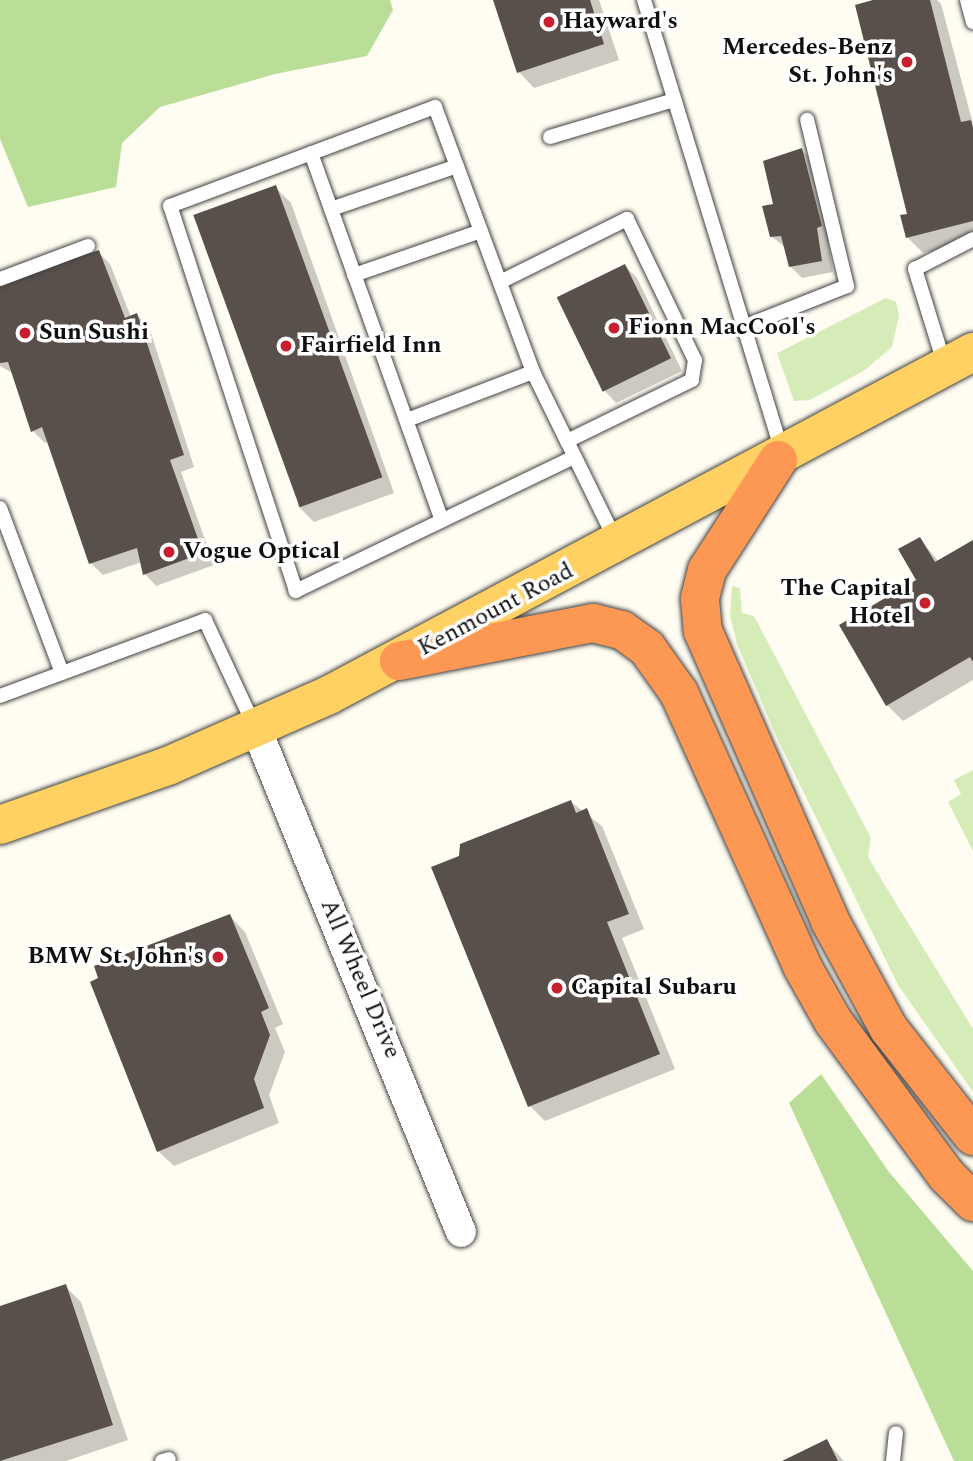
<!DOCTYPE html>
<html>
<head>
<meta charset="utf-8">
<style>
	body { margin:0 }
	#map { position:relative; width:973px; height:1461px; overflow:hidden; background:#fffcf2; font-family:Spectral,serif }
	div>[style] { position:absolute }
	.green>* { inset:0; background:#d6ecb8 }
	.forest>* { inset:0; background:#bade97 }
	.shadow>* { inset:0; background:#0003 }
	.building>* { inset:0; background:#59504b; transform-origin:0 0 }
	.roads { filter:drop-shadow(0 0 2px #424242) drop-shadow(0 0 2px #424242) }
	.lane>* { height:14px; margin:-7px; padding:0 7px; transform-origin:7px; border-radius:7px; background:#fff }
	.street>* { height:30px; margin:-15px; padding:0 15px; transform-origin:15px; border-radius:15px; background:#fff }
	.primary>* { height:38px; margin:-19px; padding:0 19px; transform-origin:19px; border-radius:19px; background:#ffd162 }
	.highway>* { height:38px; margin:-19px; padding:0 19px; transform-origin:19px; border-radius:19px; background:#fc9853 }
	.dots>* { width:19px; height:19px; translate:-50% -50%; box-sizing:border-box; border:4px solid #fff; border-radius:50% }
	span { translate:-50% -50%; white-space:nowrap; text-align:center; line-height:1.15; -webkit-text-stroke:7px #fff; paint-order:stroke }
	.poi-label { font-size:24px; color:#0f0f0f; font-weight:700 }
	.left { translate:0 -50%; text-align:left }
	.right { translate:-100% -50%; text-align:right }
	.street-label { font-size:24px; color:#0f0f0f }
</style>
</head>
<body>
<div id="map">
	<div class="green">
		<i style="clip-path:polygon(886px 298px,896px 302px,899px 315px,892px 347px,865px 370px,810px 400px,794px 401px,777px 353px)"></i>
		<i style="clip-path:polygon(732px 586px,740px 588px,742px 613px,754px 616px,871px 838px,868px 856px,875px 869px,973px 1029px,973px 1092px,898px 985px,777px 738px,737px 644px,730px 615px)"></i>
		<i style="clip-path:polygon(973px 770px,973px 851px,948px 802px,961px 794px,954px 780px)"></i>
	</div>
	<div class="forest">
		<i style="clip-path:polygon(0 0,390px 0,393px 10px,367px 56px,275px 74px,160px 107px,122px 143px,116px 187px,28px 207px,0 139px)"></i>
		<i style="clip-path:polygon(821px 1074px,889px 1172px,973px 1271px,973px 1461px,954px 1461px,789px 1103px)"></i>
	</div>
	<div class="shadow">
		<i style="clip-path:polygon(495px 0,599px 0,619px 60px,534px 88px,519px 72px)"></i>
		<i style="clip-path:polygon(880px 0,937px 0,941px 4px,973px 124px,973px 240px,923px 253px,907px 237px,910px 215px)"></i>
		<i style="clip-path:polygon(802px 150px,814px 162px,833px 238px,828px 240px,833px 272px,802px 278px,790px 266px,786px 248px,771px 236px,776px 206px)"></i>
		<i style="clip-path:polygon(275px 187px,291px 203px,394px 493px,314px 522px,298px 506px)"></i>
		<i style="clip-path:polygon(98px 252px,110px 264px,131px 317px,137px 315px,149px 327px,194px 467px,181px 472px,214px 565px,156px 586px,145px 574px,142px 562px,103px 575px,91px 563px,49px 441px,45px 443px,33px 431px,14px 374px,0 366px,0 285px)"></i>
		<i style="clip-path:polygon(625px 266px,637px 278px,682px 371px,616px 403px,605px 391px)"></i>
		<i style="clip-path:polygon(920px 539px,939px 562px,973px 542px,973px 680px,903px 721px,887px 705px,918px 581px)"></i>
		<i style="clip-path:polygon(571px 802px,602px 826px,644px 929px,622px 938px,675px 1069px,545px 1121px,530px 1106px,460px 857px)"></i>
		<i style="clip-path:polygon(230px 916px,245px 932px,283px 1024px,275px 1028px,285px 1052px,269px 1095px,279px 1123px,174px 1166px,158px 1151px)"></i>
		<i style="clip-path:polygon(65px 1286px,81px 1302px,128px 1440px,66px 1461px,0 1461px,0 1308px)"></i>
		<i style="clip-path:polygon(827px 1442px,844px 1461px,786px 1461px)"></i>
	</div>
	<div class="building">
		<i style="clip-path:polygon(493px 0,590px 0,604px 44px,517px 73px)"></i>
		<i style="clip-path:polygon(873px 0,930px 0,961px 122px,971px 120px,973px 128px,973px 221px,906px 238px,900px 215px,907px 214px,855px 5px)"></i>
		<i style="clip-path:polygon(802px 148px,822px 226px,817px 228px,822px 261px,789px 267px,781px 236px,770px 237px,762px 206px,773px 204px,763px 161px)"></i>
		<i style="left:276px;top:185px;width:311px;height:88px;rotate:70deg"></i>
		<i style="clip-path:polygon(99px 250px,125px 318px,137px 313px,184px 455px,170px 460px,203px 553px,143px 575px,137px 548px,89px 564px,42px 427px,31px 432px,8px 362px,0 363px,0 283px)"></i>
		<i style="left:625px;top:264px;width:105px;height:76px;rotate:64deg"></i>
		<i style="clip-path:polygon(920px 537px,935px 562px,973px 540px,973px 662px,970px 657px,886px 706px,839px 625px,916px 580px,898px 549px)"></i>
		<i style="clip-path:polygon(571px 800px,576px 813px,587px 808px,629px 914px,607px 922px,660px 1054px,528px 1107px,431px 867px,459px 856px,460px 844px)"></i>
		<i style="clip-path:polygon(230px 914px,269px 1008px,261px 1012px,270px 1035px,254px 1079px,264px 1108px,157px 1152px,90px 982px,98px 978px,94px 966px)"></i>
		<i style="clip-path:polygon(66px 1284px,113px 1425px,0 1461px,0 1306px)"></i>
		<i style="clip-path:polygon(827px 1439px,838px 1461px,782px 1461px)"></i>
	</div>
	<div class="roads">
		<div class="lane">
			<i style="left:644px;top:0;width:472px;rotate:73deg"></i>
			<i style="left:967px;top:0;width:23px;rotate:75deg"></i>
			<i style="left:550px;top:137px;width:129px;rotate:-16.6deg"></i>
			<i style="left:311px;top:153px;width:390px;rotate:70.4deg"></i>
			<i style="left:331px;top:209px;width:133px;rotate:-18.8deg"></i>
			<i style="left:354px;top:275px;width:134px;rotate:-19.1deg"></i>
			<i style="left:0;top:279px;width:94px;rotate:-20.6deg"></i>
			<i style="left:500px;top:282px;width:142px;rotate:-26.4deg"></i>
			<i style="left:627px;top:219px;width:157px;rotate:64.3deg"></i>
			<i style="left:695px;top:360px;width:20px;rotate:99deg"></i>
			<i style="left:692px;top:380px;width:139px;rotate:154deg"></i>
			<i style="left:741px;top:328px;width:114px;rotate:-21.6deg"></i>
			<i style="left:847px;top:286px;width:171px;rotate:-103.5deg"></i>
			<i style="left:945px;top:366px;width:102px;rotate:-107.2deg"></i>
			<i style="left:915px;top:269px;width:65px;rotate:-27.3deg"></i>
			<i style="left:407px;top:420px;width:135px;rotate:-20.9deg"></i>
			<i style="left:574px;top:457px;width:309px;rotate:154.3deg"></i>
			<i style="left:296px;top:591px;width:405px;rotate:-108.1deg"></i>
			<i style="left:170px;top:206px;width:283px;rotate:-20.5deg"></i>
			<i style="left:435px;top:107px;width:283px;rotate:69.7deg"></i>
			<i style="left:533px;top:372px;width:77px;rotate:63.8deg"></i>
			<i style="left:567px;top:441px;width:111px;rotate:63.9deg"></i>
			<i style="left:0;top:508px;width:176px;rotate:69.4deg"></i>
			<i style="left:0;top:696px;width:219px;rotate:-20.3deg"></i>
			<i style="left:205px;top:620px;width:118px;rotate:65deg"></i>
			<i style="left:162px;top:1461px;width:7px;rotate:-16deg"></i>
			<i style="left:893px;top:1461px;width:28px;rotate:-84deg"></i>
		</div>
		<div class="street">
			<i style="left:256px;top:728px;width:544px;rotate:67.87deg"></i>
		</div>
		<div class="primary">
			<i style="left:0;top:825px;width:178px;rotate:-19.4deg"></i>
			<i style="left:168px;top:766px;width:176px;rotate:-23.8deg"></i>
			<i style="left:329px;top:695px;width:730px;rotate:-28.04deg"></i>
		</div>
		<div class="highway">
			<i style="left:778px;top:460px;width:131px;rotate:122.8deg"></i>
			<i style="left:707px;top:570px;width:30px;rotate:104deg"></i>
			<i style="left:700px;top:599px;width:32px;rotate:85deg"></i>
			<i style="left:703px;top:631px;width:317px;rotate:66.3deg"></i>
			<i style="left:830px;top:921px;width:123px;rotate:61.4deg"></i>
			<i style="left:889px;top:1029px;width:136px;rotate:51.9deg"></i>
			<i style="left:399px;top:661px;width:198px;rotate:-11.1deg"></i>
			<i style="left:593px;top:623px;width:30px;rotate:14deg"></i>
			<i style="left:622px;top:630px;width:31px;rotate:36deg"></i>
			<i style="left:647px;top:648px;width:55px;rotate:54.6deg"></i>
			<i style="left:679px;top:693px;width:299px;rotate:65.7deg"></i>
			<i style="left:802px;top:966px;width:63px;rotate:60.6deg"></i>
			<i style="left:833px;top:1021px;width:192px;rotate:53.7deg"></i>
			<i style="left:947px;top:1176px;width:37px;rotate:45deg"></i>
		</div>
	</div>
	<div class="dots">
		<i style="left:549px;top:22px;background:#c81f2f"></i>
		<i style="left:907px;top:62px;background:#c81f2f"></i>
		<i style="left:614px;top:328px;background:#c81f2f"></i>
		<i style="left:25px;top:333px;background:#c81f2f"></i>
		<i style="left:286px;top:346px;background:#c81f2f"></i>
		<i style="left:169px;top:552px;background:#c81f2f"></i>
		<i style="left:925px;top:603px;background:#c81f2f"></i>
		<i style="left:218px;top:957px;background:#c81f2f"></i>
		<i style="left:557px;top:988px;background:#c81f2f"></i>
	</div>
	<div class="poi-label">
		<span class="left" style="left:563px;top:22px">Hayward's</span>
		<span class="right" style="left:893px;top:62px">Mercedes-Benz<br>St. John's</span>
		<span class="left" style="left:628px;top:328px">Fionn MacCool's</span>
		<span class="left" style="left:39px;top:333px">Sun Sushi</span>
		<span class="left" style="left:300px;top:346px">Fairfield Inn</span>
		<span class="left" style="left:183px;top:552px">Vogue Optical</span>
		<span class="right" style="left:911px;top:603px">The Capital<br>Hotel</span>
		<span class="right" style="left:204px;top:957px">BMW St. John's</span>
		<span class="left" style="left:571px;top:988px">Capital Subaru</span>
	</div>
	<div class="street-label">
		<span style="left:496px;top:610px;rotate:-28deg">Kenmount Road</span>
		<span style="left:360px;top:979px;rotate:67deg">All Wheel Drive</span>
	</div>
</div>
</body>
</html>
